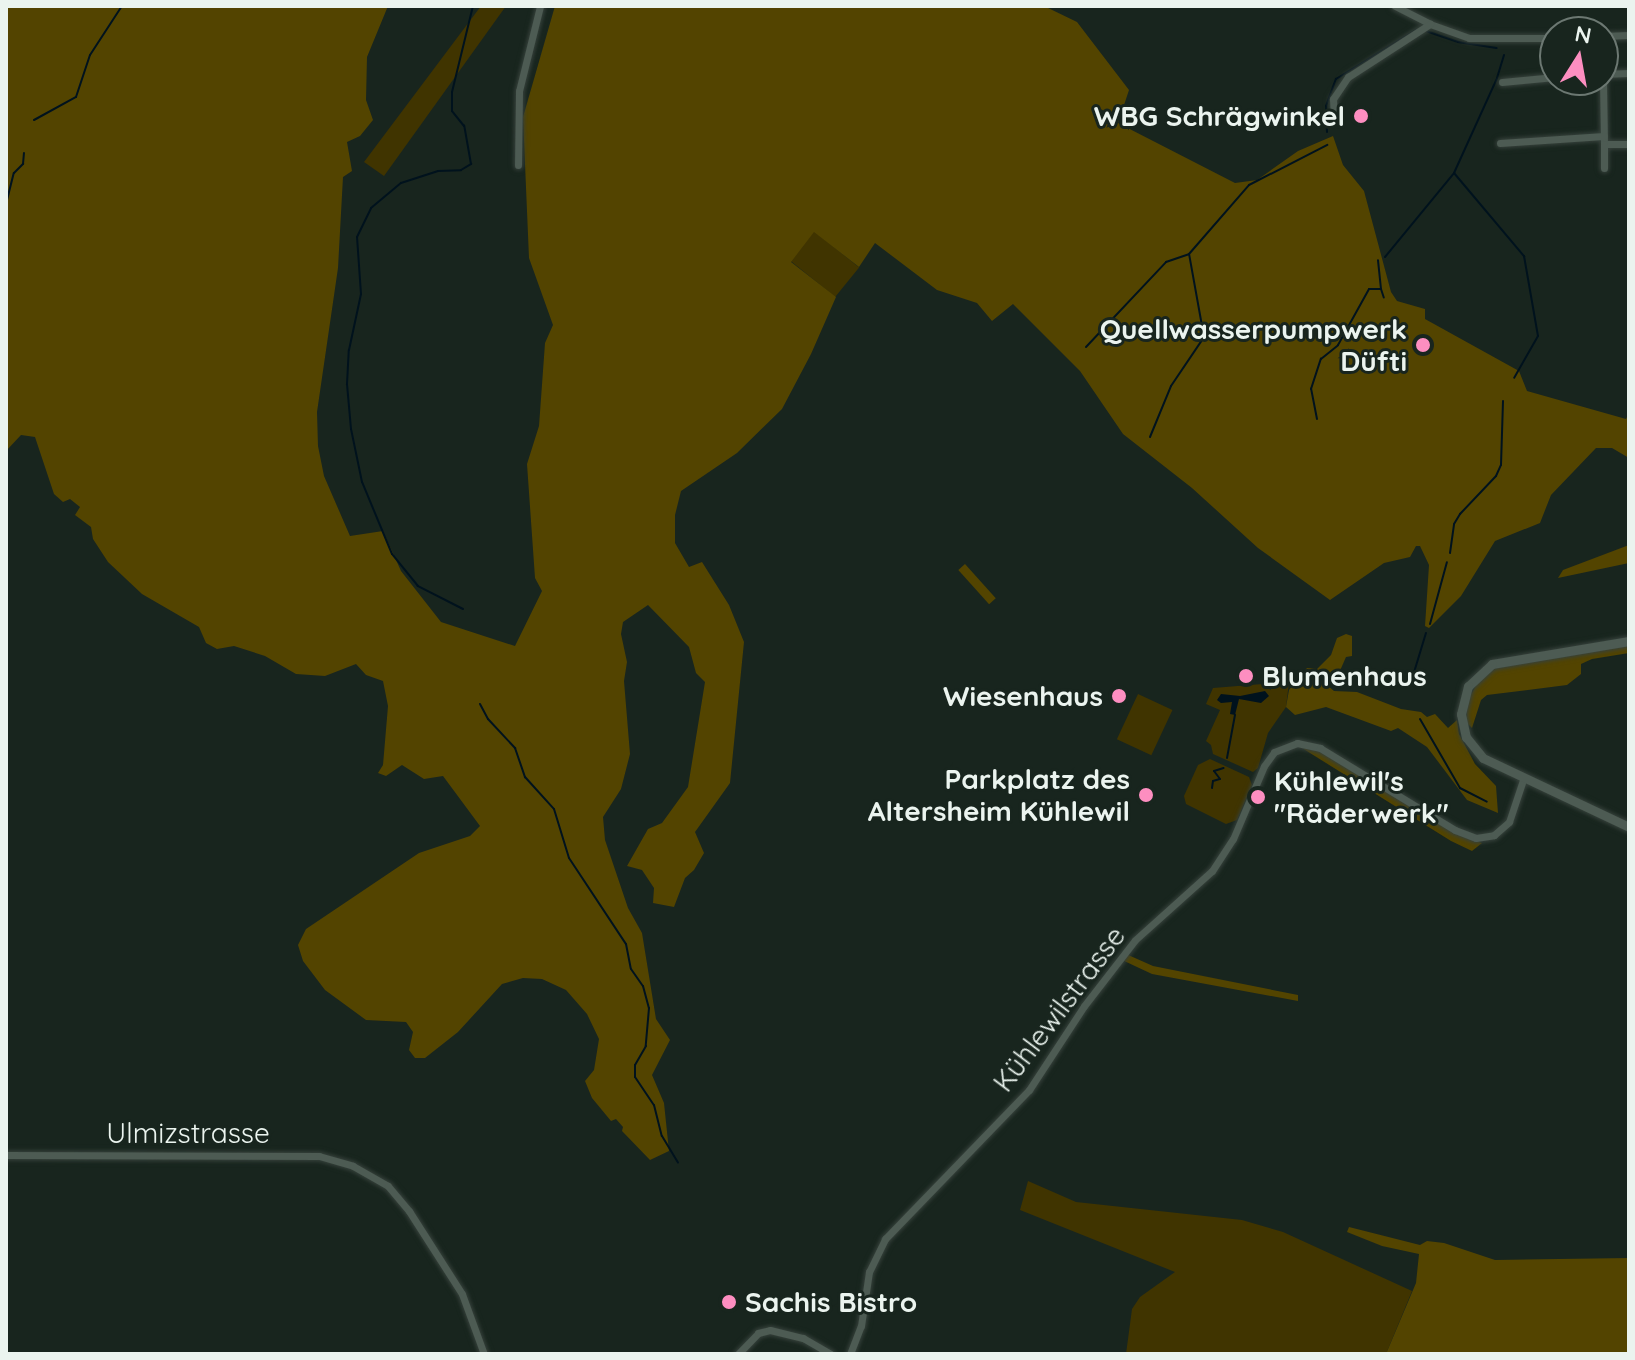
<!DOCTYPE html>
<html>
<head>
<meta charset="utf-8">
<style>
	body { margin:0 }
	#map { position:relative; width:1635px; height:1360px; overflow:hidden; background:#18251e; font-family:Quicksand,sans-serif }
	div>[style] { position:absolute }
	.green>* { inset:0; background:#403400; transform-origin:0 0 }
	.forest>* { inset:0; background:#534400; transform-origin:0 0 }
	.water>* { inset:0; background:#00121d }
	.stream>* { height:2px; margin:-1px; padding:0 1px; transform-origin:1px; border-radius:1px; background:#00121d }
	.roads { filter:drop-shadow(0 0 2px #36413b) drop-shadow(0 0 2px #36413b) }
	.minor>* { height:7px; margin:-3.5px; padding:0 3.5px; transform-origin:3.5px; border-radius:3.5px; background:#4d5b53 }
	.tertiary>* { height:9px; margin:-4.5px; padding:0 4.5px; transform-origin:4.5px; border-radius:4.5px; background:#4d5b53 }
	.dots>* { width:22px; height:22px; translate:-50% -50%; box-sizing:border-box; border:4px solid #18251e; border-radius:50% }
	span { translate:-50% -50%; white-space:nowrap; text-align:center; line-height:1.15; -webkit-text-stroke:6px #18251e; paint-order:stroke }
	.poi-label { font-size:28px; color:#ebf4ef; font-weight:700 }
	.right { translate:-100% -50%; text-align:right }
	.left { translate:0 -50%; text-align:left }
	.street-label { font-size:28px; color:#ebf4ef }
	.frame { position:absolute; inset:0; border:8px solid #ebf4ef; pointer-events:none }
	.north { position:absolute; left:1539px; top:16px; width:80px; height:80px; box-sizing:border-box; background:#18251e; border:2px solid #6c7872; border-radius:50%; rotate:11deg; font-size:22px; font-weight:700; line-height:32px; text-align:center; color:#ebf4ef }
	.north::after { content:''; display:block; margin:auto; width:28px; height:36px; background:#fd8ec0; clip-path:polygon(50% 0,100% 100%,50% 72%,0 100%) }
</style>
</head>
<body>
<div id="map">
	<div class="green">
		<i style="clip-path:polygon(481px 6px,506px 6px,384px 176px,364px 162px)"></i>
		<i style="left:814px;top:231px;width:58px;height:38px;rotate:39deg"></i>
		<i style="clip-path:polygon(1289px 682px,1286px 707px,1268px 733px,1258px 768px,1253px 772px,1213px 754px,1211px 745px,1206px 741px,1220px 710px,1206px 704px,1213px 688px)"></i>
		<i style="left:1138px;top:694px;width:38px;height:50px;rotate:25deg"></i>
		<i style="clip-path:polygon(1210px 759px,1249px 777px,1252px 785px,1237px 820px,1226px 824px,1186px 804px,1184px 796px,1198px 765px)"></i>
		<i style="clip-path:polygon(1028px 1181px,1076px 1202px,1242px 1220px,1283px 1232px,1412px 1291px,1386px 1354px,1126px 1354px,1132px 1309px,1140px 1297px,1175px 1272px,1020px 1210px)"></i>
	</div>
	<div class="forest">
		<i style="clip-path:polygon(6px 6px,388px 6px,367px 57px,366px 100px,373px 120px,360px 136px,347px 142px,352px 171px,343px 177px,338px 268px,317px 412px,318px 446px,324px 476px,350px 536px,383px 531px,401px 571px,441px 622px,515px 646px,542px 591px,535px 578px,527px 464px,539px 426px,545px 343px,553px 325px,529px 258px,523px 117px,555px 6px,1044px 6px,1077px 22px,1129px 90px,1118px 123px,1235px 183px,1257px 180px,1298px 151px,1333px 136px,1343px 165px,1364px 191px,1391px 292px,1397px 301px,1425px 309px,1425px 319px,1519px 371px,1527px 391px,1626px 419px,1629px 413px,1629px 458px,1612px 448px,1596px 448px,1551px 495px,1540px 523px,1495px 541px,1461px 596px,1429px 628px,1425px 626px,1429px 565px,1420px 546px,1416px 546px,1410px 557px,1384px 563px,1330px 600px,1258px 548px,1192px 488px,1123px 434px,1080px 371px,1013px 304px,992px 321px,977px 303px,937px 290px,875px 243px,859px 267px,814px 232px,791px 262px,836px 297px,811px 354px,782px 409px,737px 453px,681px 491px,675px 515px,675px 543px,689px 567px,702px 562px,729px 605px,744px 642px,730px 783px,695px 832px,704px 853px,694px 870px,685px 878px,674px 907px,653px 903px,654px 888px,642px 870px,627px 866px,648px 829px,662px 823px,688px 787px,705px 682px,696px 673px,689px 647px,648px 605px,623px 622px,621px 634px,627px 662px,624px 681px,630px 754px,621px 789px,603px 817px,605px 840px,628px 908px,642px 933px,656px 1019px,670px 1040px,652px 1075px,664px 1103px,669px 1151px,650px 1160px,622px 1131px,623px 1127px,616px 1119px,611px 1121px,592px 1098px,585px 1081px,594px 1070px,599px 1039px,587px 1014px,566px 990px,542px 979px,523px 978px,502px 984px,458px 1032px,425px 1058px,415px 1058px,409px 1050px,413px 1032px,406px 1022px,366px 1020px,325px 990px,303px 961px,298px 945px,306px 929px,419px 853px,470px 836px,480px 826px,443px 776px,424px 779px,402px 765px,386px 776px,378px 773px,383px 765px,388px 706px,383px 681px,366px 675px,356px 664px,325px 676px,296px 674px,265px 656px,234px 646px,217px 649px,206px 643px,199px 627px,142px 594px,108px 562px,93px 539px,91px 527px,75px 515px,80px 507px,70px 499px,63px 502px,54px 494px,35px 437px,21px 435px,6px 451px)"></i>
		<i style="clip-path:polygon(1629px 545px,1629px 563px,1558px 578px,1563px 570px)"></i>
		<i style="left:965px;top:564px;width:46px;height:9px;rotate:48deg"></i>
		<i style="clip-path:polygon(1346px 634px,1352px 636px,1352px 656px,1346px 657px,1339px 673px,1332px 672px,1324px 680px,1327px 685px,1334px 691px,1357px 692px,1401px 709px,1421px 712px,1427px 717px,1435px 714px,1448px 728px,1457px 720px,1459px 734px,1475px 764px,1496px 786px,1498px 813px,1467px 800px,1427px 747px,1398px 728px,1391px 731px,1326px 707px,1295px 715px,1286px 707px,1289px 690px,1307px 668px,1317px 669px,1331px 655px,1337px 638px)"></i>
		<i style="clip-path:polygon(1629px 644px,1629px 653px,1592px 659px,1581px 664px,1581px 674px,1567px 685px,1487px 695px,1481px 700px,1472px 728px,1466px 722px,1468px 700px,1479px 680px,1491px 668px)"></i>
		<i style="clip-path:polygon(1302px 748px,1318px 751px,1463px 837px,1482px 843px,1472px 851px,1451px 841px)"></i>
		<i style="clip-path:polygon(1126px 954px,1153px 966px,1298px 995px,1298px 1001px,1152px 974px,1122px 960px)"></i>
		<i style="clip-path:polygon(1349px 1227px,1420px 1245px,1427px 1241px,1444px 1243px,1495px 1260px,1629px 1258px,1629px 1354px,1386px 1354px,1416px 1283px,1419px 1254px,1382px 1246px,1347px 1232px)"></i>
	</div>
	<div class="water">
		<i style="clip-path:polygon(1265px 691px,1269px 696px,1261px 703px,1239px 699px,1235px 715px,1230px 714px,1232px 702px,1221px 703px,1217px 700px,1221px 694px,1240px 696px)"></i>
	</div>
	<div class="stream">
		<i style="left:1426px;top:31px;width:34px;rotate:19deg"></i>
		<i style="left:1458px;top:42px;width:39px;rotate:9deg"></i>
		<i style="left:34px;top:120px;width:48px;rotate:-28.7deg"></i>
		<i style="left:76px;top:97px;width:44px;rotate:-71.6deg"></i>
		<i style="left:90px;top:55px;width:59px;rotate:-56.9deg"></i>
		<i style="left:1327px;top:132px;width:26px;rotate:-92deg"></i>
		<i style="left:1326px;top:106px;width:29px;rotate:-70deg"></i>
		<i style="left:1336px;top:79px;width:94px;rotate:-31.5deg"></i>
		<i style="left:1454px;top:173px;width:109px;rotate:49.9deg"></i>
		<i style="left:1524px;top:256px;width:81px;rotate:80.1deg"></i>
		<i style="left:1538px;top:336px;width:48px;rotate:119.7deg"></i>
		<i style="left:6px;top:204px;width:32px;rotate:-76deg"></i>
		<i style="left:14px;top:173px;width:13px;rotate:-45deg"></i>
		<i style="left:23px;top:164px;width:11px;rotate:-85deg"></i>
		<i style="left:1385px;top:257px;width:109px;rotate:-50.6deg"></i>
		<i style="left:1454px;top:173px;width:104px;rotate:-65.6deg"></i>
		<i style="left:1497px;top:78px;width:24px;rotate:-73deg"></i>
		<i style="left:1381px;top:289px;width:9px;rotate:72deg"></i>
		<i style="left:1086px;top:347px;width:117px;rotate:-46.7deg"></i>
		<i style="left:1166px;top:262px;width:24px;rotate:-19deg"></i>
		<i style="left:1189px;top:254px;width:91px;rotate:-49deg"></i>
		<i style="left:1249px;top:185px;width:88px;rotate:-27.1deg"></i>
		<i style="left:1317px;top:419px;width:31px;rotate:-101deg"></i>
		<i style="left:1311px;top:389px;width:32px;rotate:-72deg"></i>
		<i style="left:1321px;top:359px;width:22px;rotate:-39deg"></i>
		<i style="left:1338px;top:345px;width:64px;rotate:-61deg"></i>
		<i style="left:1369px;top:289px;width:12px"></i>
		<i style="left:1381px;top:289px;width:29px;rotate:-96deg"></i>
		<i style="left:1150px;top:437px;width:55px;rotate:-67.6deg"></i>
		<i style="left:1171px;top:386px;width:59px;rotate:-56deg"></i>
		<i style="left:1204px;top:337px;width:84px;rotate:-100.2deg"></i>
		<i style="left:1450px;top:553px;width:29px;rotate:-82deg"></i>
		<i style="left:1454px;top:524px;width:12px;rotate:-59deg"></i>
		<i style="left:1460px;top:514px;width:52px;rotate:-46.5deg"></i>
		<i style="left:1496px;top:476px;width:12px;rotate:-66deg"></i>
		<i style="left:1501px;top:465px;width:64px;rotate:-88.2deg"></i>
		<i style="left:463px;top:609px;width:51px;rotate:-152.9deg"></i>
		<i style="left:418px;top:586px;width:41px;rotate:-129.1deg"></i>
		<i style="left:392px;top:554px;width:78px;rotate:-112.6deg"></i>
		<i style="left:362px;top:482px;width:54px;rotate:-101.7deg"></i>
		<i style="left:351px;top:429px;width:45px;rotate:-95.1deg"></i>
		<i style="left:347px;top:384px;width:34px;rotate:-87deg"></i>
		<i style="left:349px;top:350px;width:57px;rotate:-77.9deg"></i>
		<i style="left:361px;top:294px;width:57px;rotate:-94deg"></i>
		<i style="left:357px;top:237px;width:32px;rotate:-64deg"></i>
		<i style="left:371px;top:208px;width:39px;rotate:-40deg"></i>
		<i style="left:401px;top:183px;width:39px;rotate:-18deg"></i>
		<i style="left:438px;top:171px;width:23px;rotate:-2deg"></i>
		<i style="left:461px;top:170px;width:12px;rotate:-31deg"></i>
		<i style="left:471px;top:164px;width:39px;rotate:-100deg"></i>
		<i style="left:464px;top:126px;width:19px;rotate:-129deg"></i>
		<i style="left:452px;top:111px;width:19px;rotate:-90deg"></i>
		<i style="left:452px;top:92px;width:89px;rotate:-76.3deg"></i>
		<i style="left:1430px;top:624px;width:64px;rotate:-74.7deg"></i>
		<i style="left:1412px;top:679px;width:48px;rotate:-73.1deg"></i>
		<i style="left:480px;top:704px;width:17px;rotate:62deg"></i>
		<i style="left:488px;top:719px;width:40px;rotate:47deg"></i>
		<i style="left:515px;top:748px;width:31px;rotate:71deg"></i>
		<i style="left:525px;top:777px;width:43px;rotate:47.8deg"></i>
		<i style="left:554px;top:809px;width:51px;rotate:73deg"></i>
		<i style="left:569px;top:858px;width:103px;rotate:56.5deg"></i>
		<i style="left:626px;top:944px;width:25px;rotate:79deg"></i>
		<i style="left:631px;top:969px;width:21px;rotate:55deg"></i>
		<i style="left:643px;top:986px;width:23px;rotate:75deg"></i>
		<i style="left:649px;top:1008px;width:38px;rotate:95deg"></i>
		<i style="left:646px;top:1046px;width:22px;rotate:120deg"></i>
		<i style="left:635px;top:1065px;width:12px;rotate:90deg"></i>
		<i style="left:635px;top:1077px;width:34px;rotate:56deg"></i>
		<i style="left:654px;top:1105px;width:32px;rotate:76deg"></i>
		<i style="left:662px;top:1136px;width:31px;rotate:59deg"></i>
		<i style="left:1420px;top:719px;width:80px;rotate:59.9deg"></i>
		<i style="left:1460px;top:788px;width:30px;rotate:27deg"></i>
		<i style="left:1227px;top:758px;width:44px;rotate:-79.5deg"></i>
		<i style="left:1212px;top:788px;width:7px;rotate:-82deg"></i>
		<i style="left:1213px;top:781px;width:7px;rotate:-16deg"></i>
		<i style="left:1220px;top:779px;width:10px;rotate:-127deg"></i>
		<i style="left:1214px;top:771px;width:10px;rotate:-17deg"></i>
	</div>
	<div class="roads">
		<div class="minor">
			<i style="left:1395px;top:6px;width:39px;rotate:27deg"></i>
			<i style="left:1430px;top:24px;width:41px;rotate:19.7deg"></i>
			<i style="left:1469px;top:38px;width:86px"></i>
			<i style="left:1603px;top:36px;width:26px;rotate:-2deg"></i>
			<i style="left:1603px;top:74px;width:26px;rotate:-2deg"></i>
			<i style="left:1603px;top:80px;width:64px;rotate:89.1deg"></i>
			<i style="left:1604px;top:144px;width:25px"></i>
			<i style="left:1502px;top:82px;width:53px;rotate:-5.4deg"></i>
			<i style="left:1334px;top:118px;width:19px;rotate:-93deg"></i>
			<i style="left:1333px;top:99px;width:27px;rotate:-56deg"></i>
			<i style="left:1348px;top:77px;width:98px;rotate:-32.9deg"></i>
			<i style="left:1500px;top:143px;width:104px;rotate:-3.9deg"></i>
			<i style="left:1604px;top:144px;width:24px;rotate:90deg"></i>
			<i style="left:518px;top:165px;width:74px;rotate:-89.2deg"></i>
			<i style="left:519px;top:91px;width:88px;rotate:-76.1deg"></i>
			<i style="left:6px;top:1155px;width:313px;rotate:0.2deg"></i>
			<i style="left:319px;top:1156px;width:35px;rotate:16deg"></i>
			<i style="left:353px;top:1166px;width:40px;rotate:29.7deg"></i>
			<i style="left:388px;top:1186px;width:33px;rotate:50deg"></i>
			<i style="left:409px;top:1211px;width:98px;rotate:57.4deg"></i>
			<i style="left:462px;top:1294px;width:64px;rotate:69.9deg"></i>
			<i style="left:738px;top:1354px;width:29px;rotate:-46deg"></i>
			<i style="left:758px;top:1333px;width:12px;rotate:-14deg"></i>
			<i style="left:770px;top:1330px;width:34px;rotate:14deg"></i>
			<i style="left:803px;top:1338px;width:32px;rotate:30deg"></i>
			<i style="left:850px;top:1354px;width:30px;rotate:-69deg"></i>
			<i style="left:861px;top:1326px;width:55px;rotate:-81.6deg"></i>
			<i style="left:869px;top:1272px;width:37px;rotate:-64deg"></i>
			<i style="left:885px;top:1239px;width:207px;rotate:-46deg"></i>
			<i style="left:1029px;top:1090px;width:100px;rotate:-56.8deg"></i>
			<i style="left:1084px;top:1006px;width:83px;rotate:-52.3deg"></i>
			<i style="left:1135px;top:940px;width:103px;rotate:-41.9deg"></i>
			<i style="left:1212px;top:871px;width:38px;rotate:-57deg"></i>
			<i style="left:1233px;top:839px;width:79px;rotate:-67deg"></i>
			<i style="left:1264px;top:766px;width:17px;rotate:-54deg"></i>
			<i style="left:1274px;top:752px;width:25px;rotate:-21deg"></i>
			<i style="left:1297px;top:743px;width:24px;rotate:12deg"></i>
			<i style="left:1320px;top:748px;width:158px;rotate:31.3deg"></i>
			<i style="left:1455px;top:830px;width:22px;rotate:21deg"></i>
			<i style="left:1476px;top:838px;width:18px;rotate:-9deg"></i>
			<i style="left:1494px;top:835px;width:20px;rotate:-41deg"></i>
			<i style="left:1509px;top:822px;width:47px;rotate:-71.6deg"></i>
		</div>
		<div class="tertiary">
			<i style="left:1629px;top:641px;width:139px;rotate:170.5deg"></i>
			<i style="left:1492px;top:664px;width:33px;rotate:137deg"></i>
			<i style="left:1468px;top:686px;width:29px;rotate:104deg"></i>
			<i style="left:1461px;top:714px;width:24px;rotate:78deg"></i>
			<i style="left:1466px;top:737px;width:27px;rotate:51deg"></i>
			<i style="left:1483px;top:758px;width:161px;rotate:25.3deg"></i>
		</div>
	</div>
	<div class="dots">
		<i style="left:1361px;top:116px;background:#fd8ec0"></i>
		<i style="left:1423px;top:345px;background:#fd8ec0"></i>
		<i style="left:1246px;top:676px;background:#fd8ec0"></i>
		<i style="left:1119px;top:696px;background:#fd8ec0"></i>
		<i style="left:1146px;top:795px;background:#fd8ec0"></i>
		<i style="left:1258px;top:797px;background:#fd8ec0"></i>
		<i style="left:729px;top:1302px;background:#fd8ec0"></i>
	</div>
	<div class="poi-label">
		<span class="right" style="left:1345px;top:116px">WBG Schrägwinkel</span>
		<span class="right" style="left:1407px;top:345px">Quellwasserpumpwerk<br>Düfti</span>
		<span class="left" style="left:1262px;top:676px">Blumenhaus</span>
		<span class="right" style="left:1103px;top:696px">Wiesenhaus</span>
		<span class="right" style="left:1130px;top:795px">Parkplatz des<br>Altersheim Kühlewil</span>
		<span class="left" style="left:1274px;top:797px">Kühlewil's<br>"Räderwerk"</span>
		<span class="left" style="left:745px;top:1302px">Sachis Bistro</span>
	</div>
	<div class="street-label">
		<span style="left:1059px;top:1009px;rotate:-53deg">Kühlewilstrasse</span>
		<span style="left:188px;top:1133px">Ulmizstrasse</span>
	</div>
	<div class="frame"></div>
	<div class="north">N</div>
</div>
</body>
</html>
